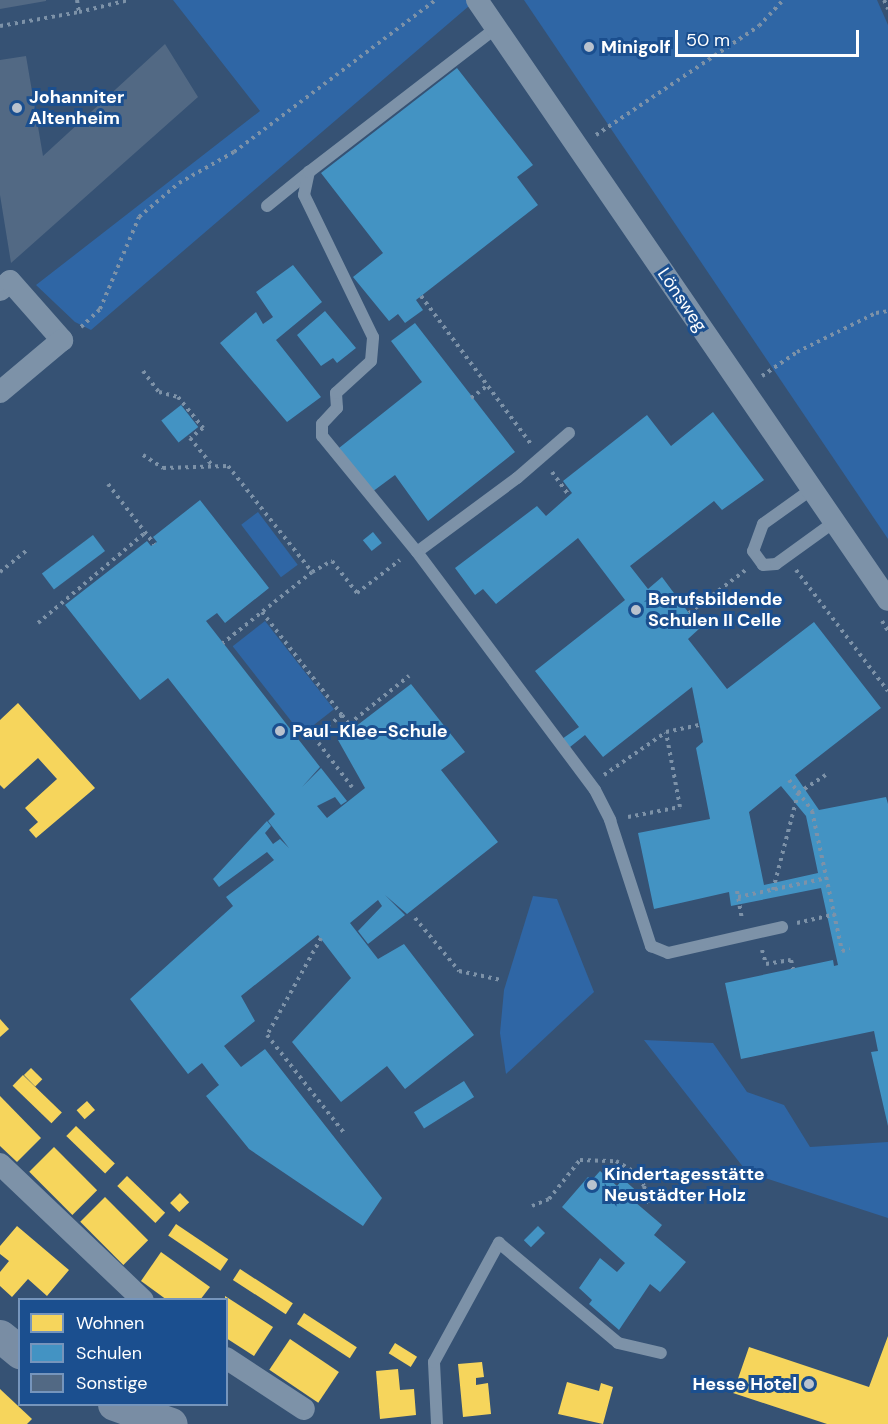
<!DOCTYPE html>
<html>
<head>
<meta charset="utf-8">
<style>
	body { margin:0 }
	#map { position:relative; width:888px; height:1424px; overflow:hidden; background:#365274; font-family:"DM Sans",sans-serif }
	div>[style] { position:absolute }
	.green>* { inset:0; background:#2f66a5; transform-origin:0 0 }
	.homes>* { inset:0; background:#f6d55c; transform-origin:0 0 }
	.schools>* { inset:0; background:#4393c3; transform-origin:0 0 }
	.building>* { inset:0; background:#526984 }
	.path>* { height:4px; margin-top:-2px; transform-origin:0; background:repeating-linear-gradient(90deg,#7d92a8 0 3px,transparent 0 7.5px) }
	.service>* { height:12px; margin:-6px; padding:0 6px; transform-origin:6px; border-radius:6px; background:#7d92a8 }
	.minor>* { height:22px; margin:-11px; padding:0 11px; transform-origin:11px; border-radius:11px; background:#7d92a8 }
	.secondary>* { height:33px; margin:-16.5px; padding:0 16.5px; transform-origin:16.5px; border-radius:16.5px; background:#798da4 }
	.dots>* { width:16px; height:16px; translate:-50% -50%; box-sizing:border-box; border:3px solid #1b4f8f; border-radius:50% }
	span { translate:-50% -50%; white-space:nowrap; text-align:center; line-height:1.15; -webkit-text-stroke:6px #1b4f8f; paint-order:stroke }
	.poi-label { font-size:18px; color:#fff; font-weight:700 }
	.left { translate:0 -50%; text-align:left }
	.right { translate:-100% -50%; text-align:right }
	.street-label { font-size:18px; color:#fff }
	.legend { position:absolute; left:18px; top:1298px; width:210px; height:108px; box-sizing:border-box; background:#1b4f8f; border:2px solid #7695bc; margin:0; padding:8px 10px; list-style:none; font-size:18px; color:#fff }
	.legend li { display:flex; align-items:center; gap:12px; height:30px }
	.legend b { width:30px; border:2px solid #7695bc }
	.scale { position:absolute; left:675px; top:30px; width:184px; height:27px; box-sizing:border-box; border:3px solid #fff; border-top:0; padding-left:8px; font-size:18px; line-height:21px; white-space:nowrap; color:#fff; -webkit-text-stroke:4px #1b4f8f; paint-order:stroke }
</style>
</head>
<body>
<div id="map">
	<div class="green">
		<i style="clip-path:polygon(173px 0,476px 0,91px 330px,75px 322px,36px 285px,260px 111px)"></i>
		<i style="clip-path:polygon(524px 0,877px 0,888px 25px,888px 539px)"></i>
		<i style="left:258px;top:512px;width:66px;height:21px;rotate:53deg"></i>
		<i style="left:265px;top:621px;width:112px;height:41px;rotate:52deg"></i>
		<i style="clip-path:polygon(533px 896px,557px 899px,594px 992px,506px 1074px,500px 1033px,504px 990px)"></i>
		<i style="clip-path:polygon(644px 1040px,713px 1043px,747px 1092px,784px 1105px,810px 1147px,888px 1142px,888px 1218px,747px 1172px)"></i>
	</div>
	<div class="homes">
		<i style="clip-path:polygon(18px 703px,95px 788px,36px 838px,29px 830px,38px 822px,25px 808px,57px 779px,38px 758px,4px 789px,0 785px,0 720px)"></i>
		<i style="clip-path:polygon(0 1019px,9px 1029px,0 1037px)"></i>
		<i style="left:31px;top:1068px;width:16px;height:10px;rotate:45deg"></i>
		<i style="left:23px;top:1075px;width:54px;height:15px;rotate:44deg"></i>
		<i style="clip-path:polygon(0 1096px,41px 1138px,17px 1162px,0 1146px)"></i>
		<i style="left:87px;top:1101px;width:12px;height:14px;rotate:48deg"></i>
		<i style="left:76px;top:1126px;width:54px;height:14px;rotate:44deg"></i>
		<i style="left:54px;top:1147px;width:61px;height:35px;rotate:45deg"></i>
		<i style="left:127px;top:1176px;width:53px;height:14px;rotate:44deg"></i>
		<i style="left:180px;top:1193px;width:13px;height:14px;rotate:45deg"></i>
		<i style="left:105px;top:1197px;width:61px;height:35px;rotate:45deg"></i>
		<i style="left:176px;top:1224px;width:63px;height:14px;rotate:34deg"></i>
		<i style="clip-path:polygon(17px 1226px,69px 1270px,47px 1296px,28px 1279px,12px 1297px,0 1286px,0 1272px,9px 1261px,0 1254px,0 1246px)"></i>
		<i style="clip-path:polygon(161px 1252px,210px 1287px,200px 1300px,167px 1300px,141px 1281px)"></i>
		<i style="left:240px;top:1269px;width:63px;height:13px;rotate:33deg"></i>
		<i style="clip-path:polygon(225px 1296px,273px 1327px,254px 1356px,226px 1338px)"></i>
		<i style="left:304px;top:1313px;width:63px;height:13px;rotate:33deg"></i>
		<i style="clip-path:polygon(888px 1336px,888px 1424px,827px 1424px,733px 1393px,749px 1347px,869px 1387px)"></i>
		<i style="left:290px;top:1339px;width:59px;height:37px;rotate:34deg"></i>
		<i style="left:395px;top:1343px;width:26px;height:12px;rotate:32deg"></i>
		<i style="clip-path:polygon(482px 1362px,484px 1377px,476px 1378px,476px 1385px,488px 1383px,491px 1414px,463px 1417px,458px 1364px)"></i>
		<i style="clip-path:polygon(398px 1369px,400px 1390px,414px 1389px,416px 1415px,380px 1419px,376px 1371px)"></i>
		<i style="clip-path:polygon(567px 1382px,599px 1391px,601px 1383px,613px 1387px,603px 1424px,558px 1414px)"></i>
		<i style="clip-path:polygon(0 1389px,32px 1419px,27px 1424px,0 1424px)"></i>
	</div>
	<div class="schools">
		<i style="clip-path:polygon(457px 68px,533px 165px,517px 177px,538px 205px,416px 300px,423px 310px,405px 323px,398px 314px,389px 321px,353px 277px,383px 253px,321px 173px)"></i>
		<i style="clip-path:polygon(293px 265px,322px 302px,276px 340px,321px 397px,287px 422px,220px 343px,256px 312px,263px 324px,273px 317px,256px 292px)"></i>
		<i style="clip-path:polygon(325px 311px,356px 348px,337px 363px,333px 358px,321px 366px,297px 335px)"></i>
		<i style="clip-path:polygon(415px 323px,515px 452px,428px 521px,395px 475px,372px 492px,339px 448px,422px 382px,391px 341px)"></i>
		<i style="left:181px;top:405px;width:28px;height:25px;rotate:52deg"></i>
		<i style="clip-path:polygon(evenodd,713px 412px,764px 480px,722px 510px,714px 501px,630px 566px,648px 589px,662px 577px,700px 628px,688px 639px,727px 689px,814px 622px,881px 708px,795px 775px,819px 810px,886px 797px,888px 804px,888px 1126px,871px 1052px,878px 1051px,874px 1031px,741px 1059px,725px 983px,833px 960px,834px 966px,838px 965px,821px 888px,731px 906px,729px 892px,654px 909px,638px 833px,710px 819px,696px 748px,703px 742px,692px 687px,603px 757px,585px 735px,570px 747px,562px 739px,579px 727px,535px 671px,625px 600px,578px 538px,496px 604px,483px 589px,475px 595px,455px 568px,537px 506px,546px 516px,572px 493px,563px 481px,647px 415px,671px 446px,713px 412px,781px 786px,806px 816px,818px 873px,764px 885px,749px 812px,781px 786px)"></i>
		<i style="clip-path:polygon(200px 500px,269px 588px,225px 623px,217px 613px,206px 621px,320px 767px,302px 787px,321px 768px,347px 801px,341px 805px,335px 797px,317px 806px,327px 818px,365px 788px,338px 740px,411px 684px,465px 752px,441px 770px,498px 842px,407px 914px,385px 895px,405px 915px,368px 944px,358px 931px,382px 906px,378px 900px,350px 923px,378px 959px,404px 944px,474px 1035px,405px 1089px,387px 1066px,341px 1102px,292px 1042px,351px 978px,318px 935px,241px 996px,255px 1021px,224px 1046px,241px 1067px,265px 1049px,382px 1198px,363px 1226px,249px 1149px,206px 1096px,219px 1085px,202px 1063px,188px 1074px,130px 999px,233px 906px,226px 897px,274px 860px,267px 852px,219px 887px,213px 879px,267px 821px,271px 826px,265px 833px,273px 844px,280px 839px,289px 848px,268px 821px,275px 814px,168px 678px,140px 700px,65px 605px,147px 541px,151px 546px,157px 542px,153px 537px)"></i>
		<i style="left:373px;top:532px;width:14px;height:13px;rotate:51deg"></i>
		<i style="left:93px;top:535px;width:20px;height:64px;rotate:53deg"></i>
		<i style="left:464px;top:1081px;width:19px;height:59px;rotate:58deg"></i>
		<i style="clip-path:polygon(600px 1171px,617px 1186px,623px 1179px,641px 1195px,635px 1202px,662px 1225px,654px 1235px,686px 1262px,660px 1292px,650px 1284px,619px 1330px,589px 1304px,592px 1300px,579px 1288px,600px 1258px,617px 1272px,625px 1263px,562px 1207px,588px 1177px,592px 1180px)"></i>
		<i style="left:538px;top:1226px;width:10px;height:20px;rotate:45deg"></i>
	</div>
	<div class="building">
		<i style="clip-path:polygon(0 0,46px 0,46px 1px,0 9px)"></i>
		<i style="clip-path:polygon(165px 44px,198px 97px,11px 263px,0 195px,0 60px,26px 56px,43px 156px)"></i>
	</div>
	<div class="path">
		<i style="left:77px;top:0;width:12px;rotate:81deg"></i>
		<i style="left:79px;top:12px;width:51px;rotate:-13.5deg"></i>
		<i style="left:884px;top:0;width:10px;rotate:66deg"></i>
		<i style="left:0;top:26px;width:80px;rotate:-10deg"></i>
		<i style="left:596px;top:135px;width:196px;rotate:-33.8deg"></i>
		<i style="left:759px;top:26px;width:35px;rotate:-47deg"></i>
		<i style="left:421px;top:296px;width:184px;rotate:53.4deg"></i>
		<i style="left:81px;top:327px;width:26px;rotate:-43deg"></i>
		<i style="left:100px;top:309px;width:100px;rotate:-67deg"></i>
		<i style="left:139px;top:217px;width:52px;rotate:-40.4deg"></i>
		<i style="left:179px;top:183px;width:63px;rotate:-29.4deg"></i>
		<i style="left:234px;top:152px;width:253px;rotate:-37deg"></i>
		<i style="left:143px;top:371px;width:26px;rotate:53deg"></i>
		<i style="left:159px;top:392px;width:20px;rotate:15deg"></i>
		<i style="left:178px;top:397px;width:40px;rotate:51deg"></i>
		<i style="left:203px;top:428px;width:16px;rotate:142deg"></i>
		<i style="left:190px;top:438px;width:36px;rotate:51deg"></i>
		<i style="left:762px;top:376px;width:42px;rotate:-34.4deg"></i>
		<i style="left:797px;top:352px;width:88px;rotate:-26.3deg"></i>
		<i style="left:876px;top:313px;width:12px;rotate:-9deg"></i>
		<i style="left:471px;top:398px;width:20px;rotate:-37deg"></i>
		<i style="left:143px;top:455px;width:24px;rotate:33deg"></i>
		<i style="left:163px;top:468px;width:65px;rotate:-1.8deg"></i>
		<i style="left:228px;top:466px;width:135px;rotate:51.6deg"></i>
		<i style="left:312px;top:572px;width:114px;rotate:141.4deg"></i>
		<i style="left:552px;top:472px;width:29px;rotate:54deg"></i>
		<i style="left:108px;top:484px;width:76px;rotate:52.5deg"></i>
		<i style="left:796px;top:570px;width:152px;rotate:52.8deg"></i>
		<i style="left:0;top:572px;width:35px;rotate:-39deg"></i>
		<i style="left:312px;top:572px;width:23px;rotate:-29deg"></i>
		<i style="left:332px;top:561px;width:41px;rotate:52deg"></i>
		<i style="left:357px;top:593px;width:54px;rotate:-37.5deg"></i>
		<i style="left:262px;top:612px;width:130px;rotate:52.2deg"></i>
		<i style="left:342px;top:715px;width:36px;rotate:142deg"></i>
		<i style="left:314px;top:737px;width:63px;rotate:52.8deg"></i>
		<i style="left:689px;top:613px;width:73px;rotate:-37.2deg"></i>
		<i style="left:882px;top:621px;width:12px;rotate:59deg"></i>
		<i style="left:38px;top:623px;width:140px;rotate:-40.1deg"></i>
		<i style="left:342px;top:715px;width:11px;rotate:52deg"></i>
		<i style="left:349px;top:724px;width:77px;rotate:-38.7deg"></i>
		<i style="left:604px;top:775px;width:75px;rotate:-34.7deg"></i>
		<i style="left:666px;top:732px;width:35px;rotate:-12deg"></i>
		<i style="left:789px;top:780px;width:39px;rotate:53deg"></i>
		<i style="left:812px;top:811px;width:143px;rotate:77.9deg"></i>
		<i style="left:842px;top:951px;width:8px;rotate:-14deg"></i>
		<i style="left:628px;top:817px;width:53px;rotate:-10.9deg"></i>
		<i style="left:680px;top:807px;width:76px;rotate:-100.6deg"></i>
		<i style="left:773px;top:890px;width:100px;rotate:-75.5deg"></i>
		<i style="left:798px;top:793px;width:33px;rotate:-33deg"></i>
		<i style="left:737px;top:891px;width:29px;rotate:80deg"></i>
		<i style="left:738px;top:897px;width:91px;rotate:-12.1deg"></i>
		<i style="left:415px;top:918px;width:69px;rotate:50.3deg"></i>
		<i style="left:459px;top:971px;width:43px;rotate:12.1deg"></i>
		<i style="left:797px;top:923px;width:39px;rotate:-13deg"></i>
		<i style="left:321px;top:938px;width:111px;rotate:119.1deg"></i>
		<i style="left:267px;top:1035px;width:125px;rotate:51.8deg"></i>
		<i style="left:762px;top:950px;width:15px;rotate:74deg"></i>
		<i style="left:766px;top:964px;width:25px;rotate:-9deg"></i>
		<i style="left:791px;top:960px;width:9px;rotate:77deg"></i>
		<i style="left:532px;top:1206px;width:18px;rotate:-22deg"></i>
		<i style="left:549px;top:1199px;width:50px;rotate:-51.5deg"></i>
		<i style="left:580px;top:1160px;width:36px;rotate:2deg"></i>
		<i style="left:616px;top:1161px;width:21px;rotate:31deg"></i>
		<i style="left:634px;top:1172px;width:17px;rotate:54deg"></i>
		<i style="left:644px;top:1186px;width:22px;rotate:74deg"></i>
	</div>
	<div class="service">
		<i style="left:267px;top:206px;width:54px;rotate:-39deg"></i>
		<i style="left:569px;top:433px;width:69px;rotate:139.1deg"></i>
		<i style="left:517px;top:478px;width:124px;rotate:143.5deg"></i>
		<i style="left:417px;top:552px;width:297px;rotate:53.2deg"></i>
		<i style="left:595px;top:790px;width:34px;rotate:63deg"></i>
		<i style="left:610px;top:820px;width:133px;rotate:72deg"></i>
		<i style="left:651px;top:946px;width:18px;rotate:22deg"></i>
		<i style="left:668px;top:953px;width:117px;rotate:-12.8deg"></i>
		<i style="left:812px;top:489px;width:60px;rotate:144.5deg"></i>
		<i style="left:763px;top:524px;width:29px;rotate:110deg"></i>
		<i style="left:753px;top:551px;width:17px;rotate:54deg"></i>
		<i style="left:763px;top:565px;width:13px;rotate:-4deg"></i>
		<i style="left:776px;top:564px;width:72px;rotate:-35.9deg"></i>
		<i style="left:417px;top:552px;width:150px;rotate:-129.3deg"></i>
		<i style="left:322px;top:436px;width:12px;rotate:-90deg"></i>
		<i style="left:322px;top:424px;width:22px;rotate:-47deg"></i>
		<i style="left:337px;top:408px;width:15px;rotate:-94deg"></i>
		<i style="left:336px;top:393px;width:47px;rotate:-42.4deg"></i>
		<i style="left:371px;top:361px;width:24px;rotate:-85deg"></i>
		<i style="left:373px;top:337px;width:158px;rotate:-115.9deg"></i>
		<i style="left:304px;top:195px;width:24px;rotate:-78deg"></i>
		<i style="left:309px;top:172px;width:236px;rotate:-37.6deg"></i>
		<i style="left:437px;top:1424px;width:62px;rotate:-92.8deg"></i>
		<i style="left:434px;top:1362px;width:136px;rotate:-61.4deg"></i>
		<i style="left:499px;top:1243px;width:155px;rotate:40deg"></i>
		<i style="left:618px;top:1343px;width:44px;rotate:13.1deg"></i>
	</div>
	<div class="minor">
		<i style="left:477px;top:0;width:727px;rotate:55.59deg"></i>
		<i style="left:0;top:290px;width:13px;rotate:-42deg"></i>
		<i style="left:10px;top:281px;width:79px;rotate:48.6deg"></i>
		<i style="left:62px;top:340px;width:81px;rotate:140deg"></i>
		<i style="left:0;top:1164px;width:197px;rotate:43.6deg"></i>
		<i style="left:226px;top:1358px;width:93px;rotate:33.2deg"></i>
	</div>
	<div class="secondary">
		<i style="left:0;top:1336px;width:26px;rotate:39deg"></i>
		<i style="left:114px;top:1404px;width:60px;rotate:19.3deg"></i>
	</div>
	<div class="dots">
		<i style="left:589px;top:47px;background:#b9c2ce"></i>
		<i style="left:17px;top:108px;background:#b9c2ce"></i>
		<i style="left:636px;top:610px;background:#b9c2ce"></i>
		<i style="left:280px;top:731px;background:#b9c2ce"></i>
		<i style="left:592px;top:1185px;background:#b9c2ce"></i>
		<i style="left:809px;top:1384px;background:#b9c2ce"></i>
	</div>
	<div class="poi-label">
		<span class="left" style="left:601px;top:47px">Minigolf</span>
		<span class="left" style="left:29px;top:108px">Johanniter<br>Altenheim</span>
		<span class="left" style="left:648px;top:610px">Berufsbildende<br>Schulen II Celle</span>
		<span class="left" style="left:292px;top:731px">Paul-Klee-Schule</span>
		<span class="left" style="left:604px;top:1185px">Kindertagesstätte<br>Neustädter Holz</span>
		<span class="right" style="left:797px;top:1384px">Hesse Hotel</span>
	</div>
	<div class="street-label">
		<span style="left:682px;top:300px;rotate:56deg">Lönsweg</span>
	</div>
	<ul class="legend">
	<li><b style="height:16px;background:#f6d55c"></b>Wohnen</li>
	<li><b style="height:16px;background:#4393c3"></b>Schulen</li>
	<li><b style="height:16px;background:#526984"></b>Sonstige</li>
	</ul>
	<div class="scale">50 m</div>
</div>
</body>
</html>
